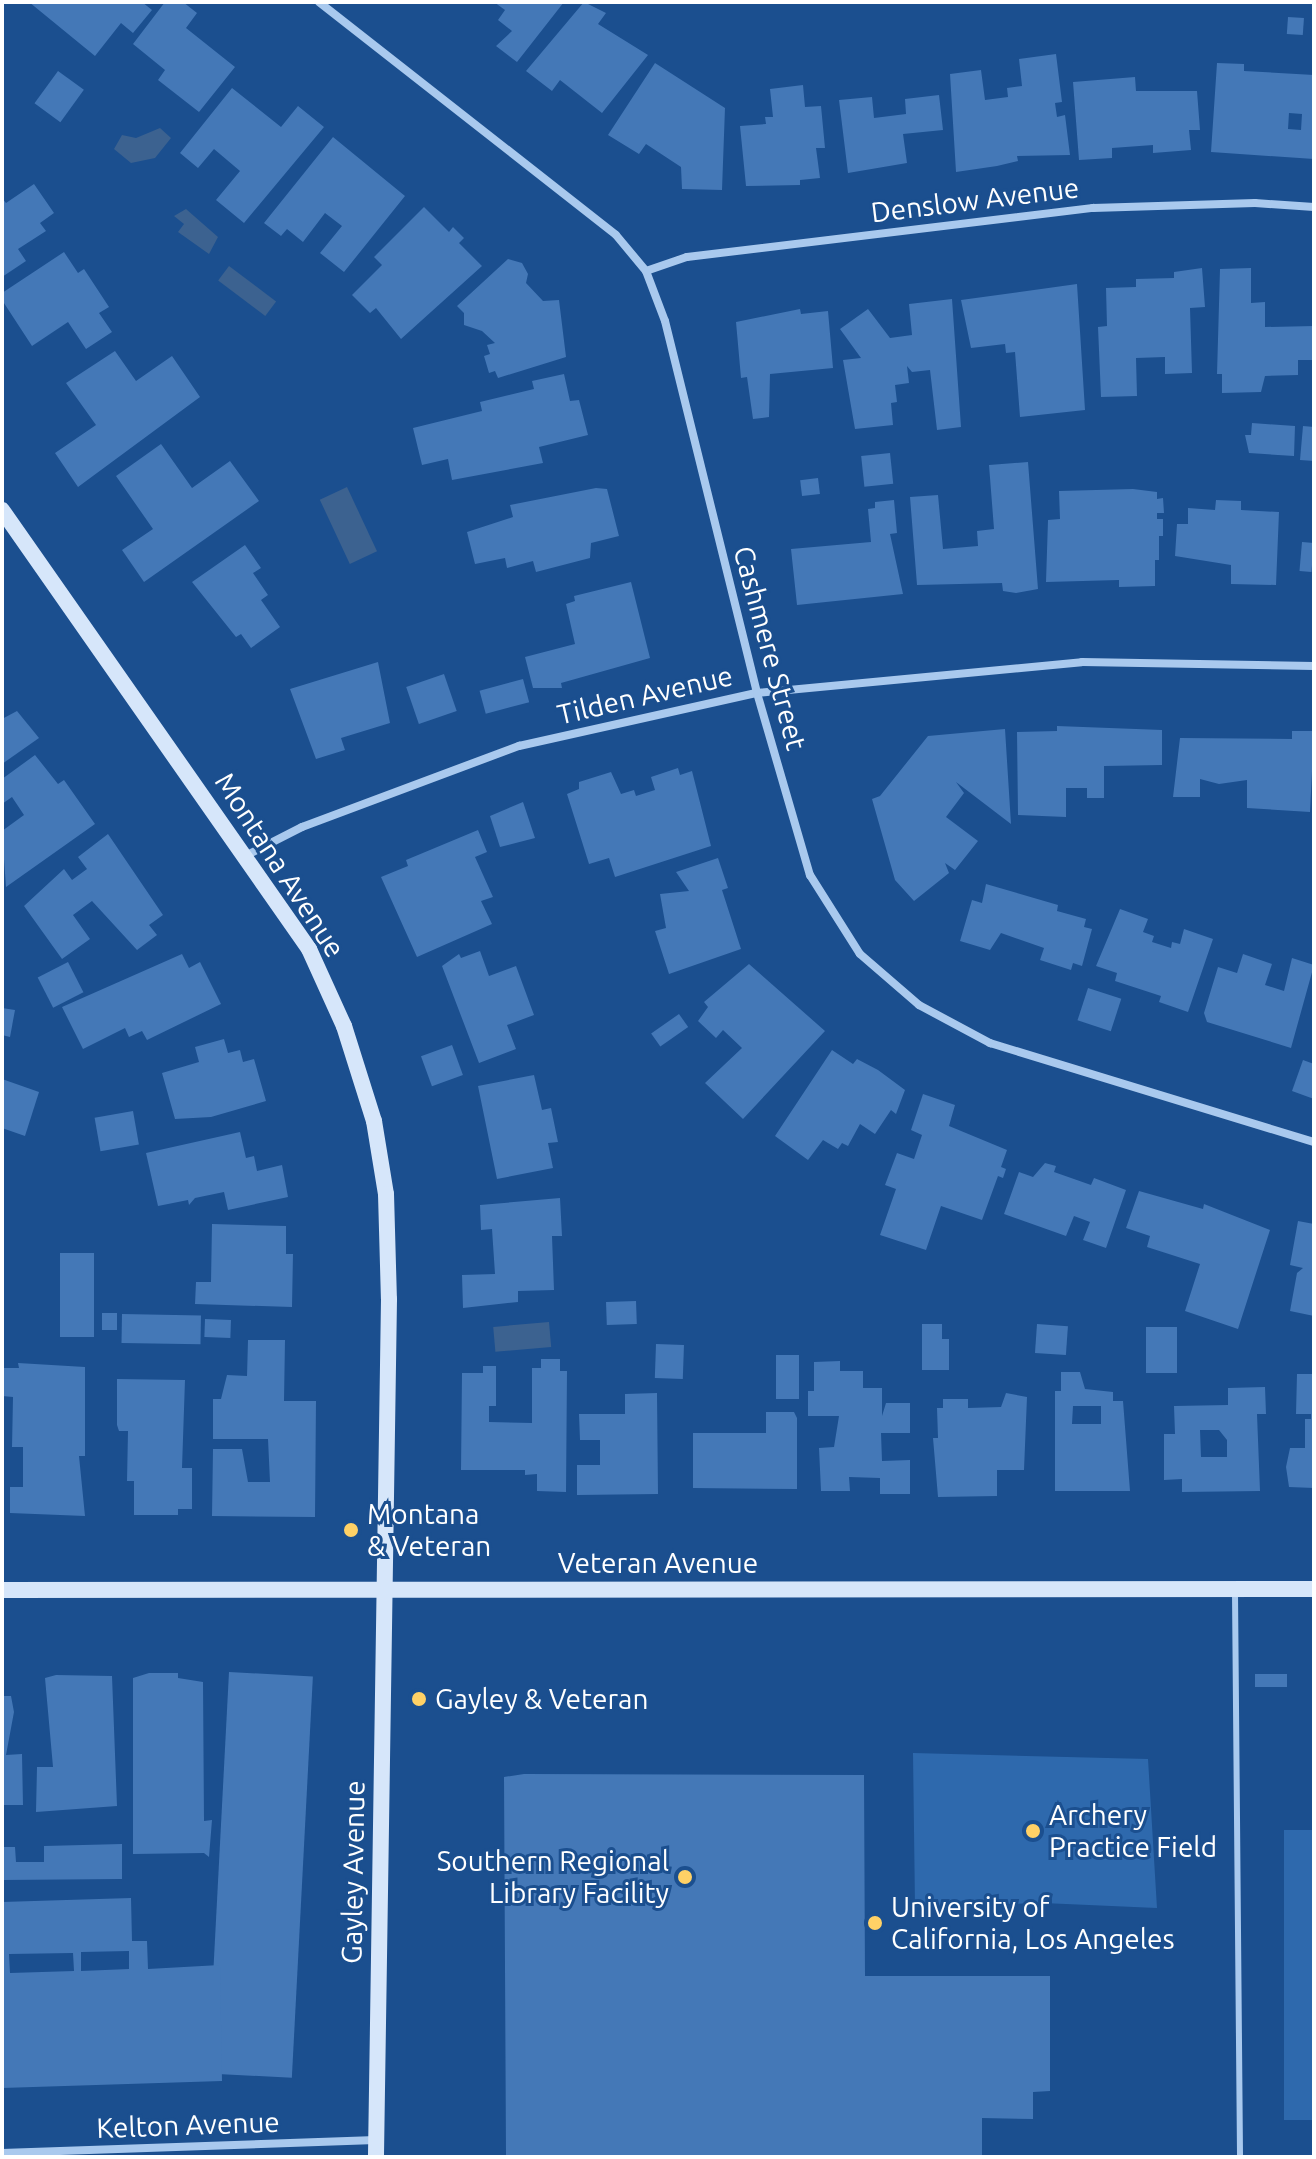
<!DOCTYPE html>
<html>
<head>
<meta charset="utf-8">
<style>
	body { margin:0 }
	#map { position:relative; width:1316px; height:2159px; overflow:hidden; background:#1b4f8f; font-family:Ubuntu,sans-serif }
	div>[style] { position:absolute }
	.green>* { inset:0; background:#2e69ad; transform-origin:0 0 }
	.water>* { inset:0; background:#3c6290; transform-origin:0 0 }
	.building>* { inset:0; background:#4478b7; transform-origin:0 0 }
	.lane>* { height:6px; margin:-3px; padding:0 3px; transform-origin:3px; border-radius:3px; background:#a9c9ee }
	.street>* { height:8px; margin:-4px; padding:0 4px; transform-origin:4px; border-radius:4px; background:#a9c9ee }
	.secondary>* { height:16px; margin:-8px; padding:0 8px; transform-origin:8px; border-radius:8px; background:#d6e6fa }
	.dots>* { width:22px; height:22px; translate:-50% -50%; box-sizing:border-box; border:4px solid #1b4f8f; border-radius:50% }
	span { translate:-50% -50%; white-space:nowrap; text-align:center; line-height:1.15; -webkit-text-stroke:6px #1b4f8f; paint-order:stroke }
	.street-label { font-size:28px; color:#fff }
	.poi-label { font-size:28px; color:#fff }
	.left { translate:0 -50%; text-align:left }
	.right { translate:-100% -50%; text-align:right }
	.frame { position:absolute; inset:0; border:4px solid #fff; pointer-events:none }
</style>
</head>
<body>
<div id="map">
	<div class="green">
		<i style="clip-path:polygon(913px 1753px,1148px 1759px,1157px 1908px,1043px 1903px,915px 1907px)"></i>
		<i style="left:1284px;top:1830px;width:30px;height:290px"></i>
	</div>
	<div class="water">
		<i style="clip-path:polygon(160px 128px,171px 138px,155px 158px,131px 163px,114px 149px,122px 135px,136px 138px)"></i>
		<i style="clip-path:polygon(186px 209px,218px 237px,209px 254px,178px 232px,184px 224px,174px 216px)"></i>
		<i style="left:229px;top:266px;width:59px;height:18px;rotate:37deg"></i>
		<i style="left:347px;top:487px;width:71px;height:30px;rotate:65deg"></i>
		<i style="left:549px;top:1322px;width:25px;height:56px;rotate:85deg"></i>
	</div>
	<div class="building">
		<i style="clip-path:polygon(29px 2px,142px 2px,152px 10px,133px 33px,121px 23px,95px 56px)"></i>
		<i style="clip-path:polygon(165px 2px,183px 2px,197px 13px,186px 28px,235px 67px,199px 112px,158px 80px,165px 70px,133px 44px)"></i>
		<i style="clip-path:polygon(494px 2px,564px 2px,517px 62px,496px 46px,512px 31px,498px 20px,505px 10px)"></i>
		<i style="clip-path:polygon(584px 2px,606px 13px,598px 24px,648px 55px,602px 113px,560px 80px,552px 91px,526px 71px)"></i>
		<i style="left:1288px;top:17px;width:16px;height:17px;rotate:4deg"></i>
		<i style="clip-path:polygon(1056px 54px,1062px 102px,1055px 103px,1057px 117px,1065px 115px,1070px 155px,1017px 156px,1018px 161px,997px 166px,956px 172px,950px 74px,981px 70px,985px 100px,1008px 97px,1007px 88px,1022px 86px,1019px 59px)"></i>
		<i style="clip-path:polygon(655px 63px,725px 108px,722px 190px,682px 189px,681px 167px,646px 144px,639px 154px,608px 135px)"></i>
		<i style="clip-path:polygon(evenodd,1217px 63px,1244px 64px,1244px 71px,1314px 75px,1314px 159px,1211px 152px,1217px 63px,1289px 113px,1302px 114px,1301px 130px,1288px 129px,1289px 113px)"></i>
		<i style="left:58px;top:71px;width:32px;height:40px;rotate:36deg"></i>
		<i style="clip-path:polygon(1135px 77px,1136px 91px,1197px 91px,1200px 130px,1189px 130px,1191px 150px,1153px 153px,1153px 145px,1112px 148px,1112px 158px,1079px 160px,1073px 82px)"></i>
		<i style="clip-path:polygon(803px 85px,805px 107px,821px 106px,825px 148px,816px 148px,820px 178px,800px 180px,800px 185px,746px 186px,740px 126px,766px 124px,765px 117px,773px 117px,770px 89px)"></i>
		<i style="clip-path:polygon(232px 88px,281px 127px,298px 106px,324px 127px,244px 223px,216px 200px,240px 171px,214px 149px,198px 168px,180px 153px)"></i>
		<i style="clip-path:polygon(939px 95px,943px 130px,903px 134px,907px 163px,848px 173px,839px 100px,872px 97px,874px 118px,906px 114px,905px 99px)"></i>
		<i style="clip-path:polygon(333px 137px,405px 196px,344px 272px,320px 253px,342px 226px,325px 213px,303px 242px,287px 229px,281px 236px,264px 223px)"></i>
		<i style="clip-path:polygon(34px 184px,54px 213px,40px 223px,46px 231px,18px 249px,26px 261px,2px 277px,2px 198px,6px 203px)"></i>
		<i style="clip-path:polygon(424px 207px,449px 232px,453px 227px,464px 238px,459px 243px,482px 266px,401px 339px,376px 308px,370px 313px,352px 295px,382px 265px,374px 257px)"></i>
		<i style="clip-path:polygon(64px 252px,78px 273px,84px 269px,109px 307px,99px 313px,112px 332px,86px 349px,68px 322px,32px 346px,2px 300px,2px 293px)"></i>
		<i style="clip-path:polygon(508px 259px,522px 263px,528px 274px,526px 283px,543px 301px,559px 300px,566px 357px,498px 378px,495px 371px,489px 373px,484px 356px,490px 354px,487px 345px,495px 343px,482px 331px,464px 325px,464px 313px,457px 306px)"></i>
		<i style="clip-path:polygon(1202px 268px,1205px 307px,1190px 308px,1192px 373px,1165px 374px,1165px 357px,1136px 358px,1137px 396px,1101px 397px,1098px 327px,1107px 326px,1106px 288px,1136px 287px,1136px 279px,1174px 278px,1174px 272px)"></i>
		<i style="clip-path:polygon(1251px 268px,1251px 303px,1265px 302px,1265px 327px,1314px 326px,1314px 360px,1298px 360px,1298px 375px,1265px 376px,1261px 392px,1222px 393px,1222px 374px,1217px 374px,1220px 269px)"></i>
		<i style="clip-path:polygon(1077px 284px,1085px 410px,1020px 417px,1015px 352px,1006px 353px,1005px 344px,971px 348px,961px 300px)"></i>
		<i style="clip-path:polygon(952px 299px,961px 427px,937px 430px,930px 370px,912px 372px,907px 366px,909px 383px,895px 385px,897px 402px,891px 403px,893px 425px,855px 429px,843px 360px,861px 358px,840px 329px,868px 309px,890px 338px,912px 335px,909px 304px)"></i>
		<i style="clip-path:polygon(800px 309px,801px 314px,828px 311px,833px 368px,770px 374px,769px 417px,753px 419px,747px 377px,741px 378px,736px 322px)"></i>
		<i style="clip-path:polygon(115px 351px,136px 381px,172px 356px,200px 397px,78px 487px,55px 453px,96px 425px,66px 383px)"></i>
		<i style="clip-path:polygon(564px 374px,570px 401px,579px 400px,588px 435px,539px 447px,543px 463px,452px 480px,448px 459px,422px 465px,413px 428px,482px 411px,480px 402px,534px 389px,532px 381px)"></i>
		<i style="clip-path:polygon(1252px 423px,1295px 426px,1294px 456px,1249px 453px,1245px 435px,1251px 435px)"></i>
		<i style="clip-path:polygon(1303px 426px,1314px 427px,1314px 461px,1300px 460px)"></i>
		<i style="clip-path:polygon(161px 444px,192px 488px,230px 461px,259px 501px,144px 582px,122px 550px,153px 529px,116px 476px)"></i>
		<i style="left:890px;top:453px;width:31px;height:29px;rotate:84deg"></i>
		<i style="clip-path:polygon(1028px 462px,1038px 589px,1016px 593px,1003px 591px,1002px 583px,917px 585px,910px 497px,938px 495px,943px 549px,978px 546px,977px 531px,994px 529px,989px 465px)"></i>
		<i style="left:818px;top:478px;width:16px;height:18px;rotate:83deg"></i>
		<i style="clip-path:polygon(596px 488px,607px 489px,619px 536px,591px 543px,590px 558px,536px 572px,533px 561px,507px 568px,505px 558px,475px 564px,467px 532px,513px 517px,510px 505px)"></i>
		<i style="clip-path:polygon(1133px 489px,1157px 492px,1157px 499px,1163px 498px,1164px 513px,1157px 513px,1157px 519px,1163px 519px,1163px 536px,1159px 536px,1159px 560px,1155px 560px,1155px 586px,1119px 587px,1119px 580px,1046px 582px,1048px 520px,1060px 519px,1059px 491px)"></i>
		<i style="clip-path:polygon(894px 500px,897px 533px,890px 534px,903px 594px,797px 605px,791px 549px,871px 542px,868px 509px,875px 508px,875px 502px)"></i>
		<i style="clip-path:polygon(1216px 500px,1241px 501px,1241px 510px,1279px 512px,1276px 585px,1231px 584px,1231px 565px,1175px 556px,1177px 524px,1188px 524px,1188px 508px,1215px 510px)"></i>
		<i style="left:1302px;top:542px;width:12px;height:29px;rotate:5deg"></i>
		<i style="clip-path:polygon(245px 545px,261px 568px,253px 573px,268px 595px,261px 600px,280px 627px,251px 648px,241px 634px,236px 637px,192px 582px)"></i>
		<i style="clip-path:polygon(631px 582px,650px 658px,561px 683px,562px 688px,533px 688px,525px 657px,575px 644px,566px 604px,575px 601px,574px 596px)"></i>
		<i style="clip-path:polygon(378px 662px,390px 723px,341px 738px,345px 750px,316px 759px,290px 689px)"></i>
		<i style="left:444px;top:674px;width:39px;height:40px;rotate:71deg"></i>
		<i style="left:523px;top:679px;width:24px;height:45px;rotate:75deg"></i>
		<i style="clip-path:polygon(17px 711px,39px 738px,2px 764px,2px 719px)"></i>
		<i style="clip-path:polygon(1057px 726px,1162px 730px,1162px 765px,1104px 766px,1104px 798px,1087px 798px,1087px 788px,1066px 788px,1066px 817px,1018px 815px,1017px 732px,1057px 731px)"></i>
		<i style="clip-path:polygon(1005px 729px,1011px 824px,956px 782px,964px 793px,946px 817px,978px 841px,955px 870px,945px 863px,949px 873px,914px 901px,895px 880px,872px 799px,880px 796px,928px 736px)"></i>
		<i style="clip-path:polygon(1292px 731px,1314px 731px,1310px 812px,1247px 808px,1247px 780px,1219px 784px,1200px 779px,1200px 797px,1173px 797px,1180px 738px,1292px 739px)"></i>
		<i style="clip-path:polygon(35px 755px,58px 784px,64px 780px,95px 824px,6px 887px,2px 831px,24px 815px,12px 797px,2px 804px,2px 779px)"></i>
		<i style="clip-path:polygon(678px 768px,680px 775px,692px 771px,711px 846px,615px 877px,609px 858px,589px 864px,567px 794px,579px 789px,579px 782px,611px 772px,621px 794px,634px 790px,636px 796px,655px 790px,651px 777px)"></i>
		<i style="clip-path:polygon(523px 802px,535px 838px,500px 847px,490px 816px)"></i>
		<i style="clip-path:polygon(478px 830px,487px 852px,475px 857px,493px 897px,481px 901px,492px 924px,417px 957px,381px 877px,408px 866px,406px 860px)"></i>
		<i style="clip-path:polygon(108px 834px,163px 915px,149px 925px,157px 935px,137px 950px,92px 901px,73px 915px,90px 939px,62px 959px,24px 906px,64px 869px,72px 880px,87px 869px,78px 857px)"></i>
		<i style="clip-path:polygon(718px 858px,728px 888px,722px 890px,741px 949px,669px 974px,655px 931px,666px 928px,660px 894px,689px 891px,676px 872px)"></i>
		<i style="clip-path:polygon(986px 884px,1058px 905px,1057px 911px,1086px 919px,1084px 927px,1092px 929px,1082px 966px,1073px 963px,1071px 970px,1040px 960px,1044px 948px,1001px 933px,990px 950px,960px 941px,972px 900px,982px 903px)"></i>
		<i style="clip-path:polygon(1120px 909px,1148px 919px,1143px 932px,1154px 936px,1152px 942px,1171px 948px,1172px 942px,1180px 944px,1184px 929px,1213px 939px,1188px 1012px,1159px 1002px,1161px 996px,1115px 981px,1117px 973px,1096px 966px)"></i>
		<i style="clip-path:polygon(480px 951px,489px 976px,516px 966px,534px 1015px,507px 1025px,516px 1049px,479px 1063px,442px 966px,459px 954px,461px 958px)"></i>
		<i style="clip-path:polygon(182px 954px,189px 968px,200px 962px,221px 1004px,147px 1040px,142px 1031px,129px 1037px,125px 1028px,83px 1049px,62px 1007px)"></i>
		<i style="clip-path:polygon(1243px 954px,1272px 964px,1265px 985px,1284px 991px,1292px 958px,1314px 965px,1291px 1048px,1207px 1022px,1204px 1013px,1218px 967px,1237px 973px)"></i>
		<i style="left:68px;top:962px;width:34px;height:34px;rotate:63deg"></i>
		<i style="clip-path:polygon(749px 964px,825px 1031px,743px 1119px,705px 1083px,742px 1048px,723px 1030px,716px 1038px,698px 1021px,708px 1007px,704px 1002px)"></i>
		<i style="left:1088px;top:988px;width:35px;height:34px;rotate:18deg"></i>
		<i style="clip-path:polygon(2px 1008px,15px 1010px,10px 1037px,2px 1035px)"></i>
		<i style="left:679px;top:1014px;width:16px;height:34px;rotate:55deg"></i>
		<i style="clip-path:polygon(224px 1039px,228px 1053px,240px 1050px,243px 1062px,254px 1059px,266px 1101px,211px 1117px,175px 1119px,162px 1073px,199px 1062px,195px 1047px)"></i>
		<i style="left:452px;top:1045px;width:32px;height:33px;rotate:70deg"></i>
		<i style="clip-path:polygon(832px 1050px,853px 1064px,857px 1059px,878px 1070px,905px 1090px,896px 1114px,891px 1110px,875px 1134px,860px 1124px,848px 1146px,842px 1143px,838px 1149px,823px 1140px,808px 1160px,775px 1136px)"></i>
		<i style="clip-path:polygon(1303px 1060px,1314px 1064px,1314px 1099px,1292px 1091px)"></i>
		<i style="clip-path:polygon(534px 1075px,542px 1110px,551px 1108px,558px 1142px,548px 1143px,553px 1168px,497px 1179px,478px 1086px)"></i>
		<i style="clip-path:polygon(2px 1079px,39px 1092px,25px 1136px,2px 1128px)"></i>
		<i style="clip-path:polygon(923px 1094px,955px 1105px,949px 1126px,1007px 1150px,1001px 1167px,1006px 1169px,1003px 1178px,998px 1176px,982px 1220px,941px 1206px,926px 1250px,880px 1235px,896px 1189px,885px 1185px,897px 1153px,914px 1159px,922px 1135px,911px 1130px)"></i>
		<i style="left:133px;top:1111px;width:34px;height:39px;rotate:80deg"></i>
		<i style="clip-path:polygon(240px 1132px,246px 1158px,254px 1156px,257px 1171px,282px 1165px,288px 1197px,228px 1210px,224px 1192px,195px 1198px,189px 1205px,188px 1200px,158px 1206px,146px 1153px)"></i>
		<i style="clip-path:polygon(1045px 1163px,1056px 1166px,1054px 1172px,1091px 1185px,1094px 1178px,1126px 1190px,1106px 1248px,1083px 1240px,1090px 1222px,1074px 1216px,1066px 1236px,1004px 1214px,1019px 1172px,1033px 1177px)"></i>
		<i style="clip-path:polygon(1139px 1191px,1203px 1209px,1204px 1204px,1270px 1230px,1238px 1329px,1185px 1311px,1200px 1264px,1147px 1247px,1150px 1236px,1126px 1228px)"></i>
		<i style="clip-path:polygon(560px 1198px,562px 1236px,552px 1236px,554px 1290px,518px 1291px,518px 1302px,463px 1308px,462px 1275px,495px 1274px,492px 1229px,481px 1230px,480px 1205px)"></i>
		<i style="clip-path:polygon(1298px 1221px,1314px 1224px,1314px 1316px,1290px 1311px,1297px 1273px,1303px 1268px,1290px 1265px)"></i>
		<i style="clip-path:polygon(212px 1224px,286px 1226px,286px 1254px,293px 1254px,292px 1307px,195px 1304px,196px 1282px,211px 1282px)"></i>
		<i style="left:60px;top:1253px;width:34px;height:84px"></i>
		<i style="left:636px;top:1301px;width:23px;height:30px;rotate:88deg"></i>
		<i style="left:102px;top:1313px;width:15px;height:17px"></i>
		<i style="left:122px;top:1314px;width:79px;height:29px;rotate:1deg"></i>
		<i style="left:205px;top:1319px;width:26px;height:18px;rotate:2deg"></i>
		<i style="clip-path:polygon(922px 1324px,942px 1324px,942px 1339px,949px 1339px,949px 1370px,922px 1370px)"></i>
		<i style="left:1037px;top:1324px;width:31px;height:29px;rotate:4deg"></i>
		<i style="left:1146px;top:1327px;width:31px;height:46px"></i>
		<i style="clip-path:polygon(248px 1340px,285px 1340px,284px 1401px,316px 1401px,315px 1517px,212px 1516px,213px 1449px,242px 1449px,248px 1482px,270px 1482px,268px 1439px,213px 1439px,213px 1399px,221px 1399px,227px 1375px,247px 1376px)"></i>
		<i style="left:656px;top:1344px;width:28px;height:34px;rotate:2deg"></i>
		<i style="left:776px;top:1355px;width:23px;height:44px"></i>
		<i style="clip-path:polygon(541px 1359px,560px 1359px,560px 1371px,567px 1371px,566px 1492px,537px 1491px,537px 1474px,525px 1475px,525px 1470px,461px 1470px,462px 1373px,483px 1373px,483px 1366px,496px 1366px,496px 1406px,489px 1406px,489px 1422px,532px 1423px,532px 1368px,541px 1368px)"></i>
		<i style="clip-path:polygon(840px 1361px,840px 1371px,863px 1371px,863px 1388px,882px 1388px,882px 1416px,886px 1403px,910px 1403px,910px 1433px,881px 1433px,882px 1461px,910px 1460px,910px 1494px,880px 1494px,880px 1478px,849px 1477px,850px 1491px,821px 1491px,819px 1448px,834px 1447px,839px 1416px,808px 1416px,808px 1391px,814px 1391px,814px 1362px)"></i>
		<i style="clip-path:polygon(18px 1363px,85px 1367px,85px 1456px,79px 1456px,85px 1516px,10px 1513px,10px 1487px,23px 1487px,23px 1447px,12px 1447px,13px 1397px,2px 1396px,2px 1368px,19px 1368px)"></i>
		<i style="clip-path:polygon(evenodd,1061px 1372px,1080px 1372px,1085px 1389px,1113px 1392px,1113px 1401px,1123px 1401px,1130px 1491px,1055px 1491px,1055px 1391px,1061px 1391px,1061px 1372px,1073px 1406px,1101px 1406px,1101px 1424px,1072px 1424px,1073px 1406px)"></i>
		<i style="clip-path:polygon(1297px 1374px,1314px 1374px,1314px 1488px,1289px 1487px,1286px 1467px,1290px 1448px,1305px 1448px,1305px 1419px,1311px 1419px,1311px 1414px,1296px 1414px)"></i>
		<i style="clip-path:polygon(117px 1379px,185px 1380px,182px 1468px,192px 1468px,192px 1509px,178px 1509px,178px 1515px,134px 1515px,134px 1481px,127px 1481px,128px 1431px,119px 1431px,117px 1425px)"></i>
		<i style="clip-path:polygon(evenodd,1265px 1387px,1266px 1414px,1257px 1414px,1260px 1491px,1182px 1492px,1182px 1479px,1164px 1480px,1164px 1434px,1175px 1434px,1174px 1406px,1228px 1405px,1228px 1388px,1265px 1387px,1200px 1430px,1219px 1430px,1227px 1440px,1227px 1457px,1201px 1457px,1200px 1430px)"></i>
		<i style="clip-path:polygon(657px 1393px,658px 1494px,577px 1495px,577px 1465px,600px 1465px,600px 1440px,580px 1440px,579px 1414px,625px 1414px,625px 1394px)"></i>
		<i style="clip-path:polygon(1006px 1393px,1027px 1397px,1024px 1470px,997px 1470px,997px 1496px,938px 1497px,933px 1438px,938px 1438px,937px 1408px,943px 1408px,943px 1399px,968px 1399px,968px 1408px,1001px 1407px)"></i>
		<i style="clip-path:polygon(766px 1412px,794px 1412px,797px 1418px,797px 1489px,693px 1488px,693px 1433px,766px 1433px)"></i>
		<i style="left:229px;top:1672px;width:84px;height:402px;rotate:3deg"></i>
		<i style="clip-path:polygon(149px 1673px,178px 1673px,178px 1678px,203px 1682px,204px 1821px,212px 1820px,209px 1857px,204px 1853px,133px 1854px,133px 1678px)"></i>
		<i style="left:1255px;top:1674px;width:32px;height:13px"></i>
		<i style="clip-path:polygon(56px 1675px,112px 1676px,117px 1806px,36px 1812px,37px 1767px,53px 1767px,45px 1678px)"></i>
		<i style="clip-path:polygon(2px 1696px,11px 1696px,14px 1712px,6px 1755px,22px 1754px,23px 1805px,2px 1805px)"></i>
		<i style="clip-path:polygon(524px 1774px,864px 1775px,865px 1976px,1050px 1976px,1050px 2091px,1033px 2092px,1033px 2119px,982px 2118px,982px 2157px,506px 2157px,504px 1777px)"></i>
		<i style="clip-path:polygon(122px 1844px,122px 1879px,2px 1880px,2px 1847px,15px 1847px,16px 1862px,44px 1862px,44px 1846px)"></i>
		<i style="clip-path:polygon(evenodd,131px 1898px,132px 1941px,147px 1941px,148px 1969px,220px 1965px,222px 2081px,2px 2088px,2px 1902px,131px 1898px,129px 1951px,129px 1969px,81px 1971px,81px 1952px,129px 1951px,131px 1898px,73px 1953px,74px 1971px,10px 1973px,9px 1954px,73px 1953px)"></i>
	</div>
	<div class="lane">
		<i style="left:1235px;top:1593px;width:564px;rotate:89.49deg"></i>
	</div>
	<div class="street">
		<i style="left:319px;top:2px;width:377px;rotate:38.1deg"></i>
		<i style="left:616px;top:235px;width:47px;rotate:50.2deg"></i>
		<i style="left:646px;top:271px;width:53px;rotate:69.2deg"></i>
		<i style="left:665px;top:321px;width:383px;rotate:76.1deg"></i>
		<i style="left:757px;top:693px;width:190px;rotate:73.8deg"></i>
		<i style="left:810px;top:875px;width:93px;rotate:57.7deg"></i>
		<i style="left:860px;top:954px;width:78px;rotate:40.8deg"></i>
		<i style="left:919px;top:1005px;width:81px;rotate:28.2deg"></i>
		<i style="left:990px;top:1043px;width:339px;rotate:17deg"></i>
		<i style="left:646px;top:271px;width:43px;rotate:-18.9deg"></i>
		<i style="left:687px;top:257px;width:409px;rotate:-6.9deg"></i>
		<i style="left:1093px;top:208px;width:162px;rotate:-1.8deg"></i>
		<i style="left:1255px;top:203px;width:59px;rotate:3.9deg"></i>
		<i style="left:247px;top:855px;width:62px;rotate:-27deg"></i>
		<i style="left:302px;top:827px;width:232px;rotate:-20.5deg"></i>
		<i style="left:519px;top:746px;width:244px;rotate:-12.6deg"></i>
		<i style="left:757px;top:693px;width:326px;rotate:-5.4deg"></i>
		<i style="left:1082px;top:662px;width:232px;rotate:1deg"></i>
		<i style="left:2px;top:2153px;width:374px;rotate:-2deg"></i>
	</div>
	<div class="secondary">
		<i style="left:2px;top:510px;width:536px;rotate:55.03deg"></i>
		<i style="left:309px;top:949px;width:85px;rotate:65.6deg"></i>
		<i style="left:344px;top:1026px;width:100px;rotate:72.5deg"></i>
		<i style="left:374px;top:1121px;width:74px;rotate:80.7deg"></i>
		<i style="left:386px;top:1194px;width:105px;rotate:88.4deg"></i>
		<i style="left:389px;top:1299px;width:858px;rotate:90.87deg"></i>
		<i style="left:2px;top:1590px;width:1312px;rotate:-0.04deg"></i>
	</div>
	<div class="dots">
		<i style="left:351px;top:1530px;background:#ffd166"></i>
		<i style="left:419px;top:1699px;background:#ffd166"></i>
		<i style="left:1033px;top:1831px;background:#ffd166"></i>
		<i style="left:685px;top:1877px;background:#ffd166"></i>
		<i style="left:875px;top:1923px;background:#ffd166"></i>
	</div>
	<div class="street-label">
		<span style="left:975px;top:200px;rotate:-7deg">Denslow Avenue</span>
		<span style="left:770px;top:648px;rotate:75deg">Cashmere Street</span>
		<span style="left:645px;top:695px;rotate:-13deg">Tilden Avenue</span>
		<span style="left:280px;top:865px;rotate:57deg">Montana Avenue</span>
		<span style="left:658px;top:1563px">Veteran Avenue</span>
		<span style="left:353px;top:1872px;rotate:-89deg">Gayley Avenue</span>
		<span style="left:188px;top:2125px;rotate:-2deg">Kelton Avenue</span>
	</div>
	<div class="poi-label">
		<span class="left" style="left:367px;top:1530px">Montana<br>&amp; Veteran</span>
		<span class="left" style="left:435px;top:1699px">Gayley &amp; Veteran</span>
		<span class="left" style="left:1049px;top:1831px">Archery<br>Practice Field</span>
		<span class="right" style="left:669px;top:1877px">Southern Regional<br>Library Facility</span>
		<span class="left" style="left:891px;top:1923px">University of<br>California, Los Angeles</span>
	</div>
	<div class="frame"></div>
</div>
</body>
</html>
